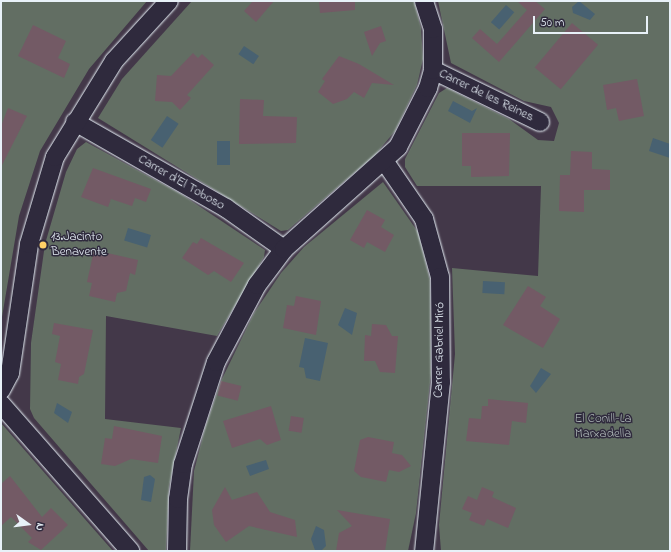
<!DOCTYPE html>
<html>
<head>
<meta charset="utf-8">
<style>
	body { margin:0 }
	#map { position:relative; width:671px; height:552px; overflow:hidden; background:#433849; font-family:"Indie Flower",sans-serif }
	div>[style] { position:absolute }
	.green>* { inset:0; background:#626e63 }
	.water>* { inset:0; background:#486171; transform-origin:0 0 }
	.building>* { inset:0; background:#735a65; transform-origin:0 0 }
	.roads { filter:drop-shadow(0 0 1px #e8f1f8) drop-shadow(0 0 1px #e8f1f8) }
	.minor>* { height:18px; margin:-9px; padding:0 9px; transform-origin:9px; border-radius:9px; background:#2f2a3d }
	.dots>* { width:11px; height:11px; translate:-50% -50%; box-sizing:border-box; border:2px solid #2f2a3d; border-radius:50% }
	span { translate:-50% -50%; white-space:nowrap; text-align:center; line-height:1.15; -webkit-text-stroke:3px #2f2a3d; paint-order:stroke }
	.street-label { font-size:13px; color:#e8f1f8 }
	.poi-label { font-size:13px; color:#e8f1f8 }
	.left { translate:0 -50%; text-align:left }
	.park-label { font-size:13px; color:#acb6b5 }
	.frame { position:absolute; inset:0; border:2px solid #e8f1f8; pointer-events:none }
	.north { position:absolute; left:8px; top:504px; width:40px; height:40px; -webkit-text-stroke:3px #2f2a3d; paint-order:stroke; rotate:104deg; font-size:11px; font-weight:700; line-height:16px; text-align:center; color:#e8f1f8 }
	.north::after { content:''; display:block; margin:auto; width:14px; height:18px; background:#e8f1f8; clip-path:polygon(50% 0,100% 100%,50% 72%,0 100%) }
	.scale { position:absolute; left:533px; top:16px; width:115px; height:18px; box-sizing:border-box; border:2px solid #e8f1f8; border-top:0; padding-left:5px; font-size:12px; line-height:14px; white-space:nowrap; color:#e8f1f8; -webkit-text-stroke:3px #2f2a3d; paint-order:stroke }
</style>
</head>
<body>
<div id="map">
	<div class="green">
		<i style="clip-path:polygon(1px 1px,147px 1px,89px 69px,40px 151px,19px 216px,1px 323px)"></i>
		<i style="clip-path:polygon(192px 1px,414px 1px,421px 28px,423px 59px,417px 85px,395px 131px,375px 155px,288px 230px,281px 231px,98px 118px,122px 79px)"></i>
		<i style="clip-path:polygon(438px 1px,670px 1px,670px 551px,441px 551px,439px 525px,455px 354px,452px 268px,538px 276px,541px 186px,417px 186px,405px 167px,405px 159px,439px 93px,447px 88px,509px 119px,538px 140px,554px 141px,559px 123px,551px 107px,524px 101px,451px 63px)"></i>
		<i style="clip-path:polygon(86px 142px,181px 194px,265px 250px,264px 257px,217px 336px,106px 316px,105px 419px,181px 428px,169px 487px,166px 551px,149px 551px,34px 418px,30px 409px,31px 343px,45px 244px,66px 172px,77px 149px)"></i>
		<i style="clip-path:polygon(383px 182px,418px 232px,430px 280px,431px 373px,416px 513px,408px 551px,190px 551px,194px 471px,205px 428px,221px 381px,254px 313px,281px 273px,304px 247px)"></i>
		<i style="clip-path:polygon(1px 423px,91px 526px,113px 551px,1px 551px)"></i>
	</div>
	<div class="water">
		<i style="clip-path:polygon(579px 1px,595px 14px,590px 20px,573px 13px,572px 7px)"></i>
		<i style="left:506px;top:5px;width:11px;height:23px;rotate:41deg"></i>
		<i style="left:244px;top:46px;width:18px;height:10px;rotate:34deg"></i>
		<i style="clip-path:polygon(453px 101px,472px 111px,477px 108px,470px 123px,448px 111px)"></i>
		<i style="left:167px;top:116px;width:14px;height:29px;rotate:34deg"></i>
		<i style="clip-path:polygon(653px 138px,670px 144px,670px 158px,649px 151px)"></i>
		<i style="left:217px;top:141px;width:13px;height:24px"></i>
		<i style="left:128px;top:228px;width:24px;height:13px;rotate:17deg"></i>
		<i style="left:483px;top:281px;width:22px;height:12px;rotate:3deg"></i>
		<i style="clip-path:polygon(345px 308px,357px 313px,352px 335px,338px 325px)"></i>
		<i style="clip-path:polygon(305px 338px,328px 343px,320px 381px,306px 378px,304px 368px,299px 367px)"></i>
		<i style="clip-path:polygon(541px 368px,551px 374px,536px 393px,530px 386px)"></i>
		<i style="clip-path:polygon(57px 403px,72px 412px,68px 423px,54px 413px)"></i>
		<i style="clip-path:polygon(266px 460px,269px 469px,250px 476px,246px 466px)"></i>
		<i style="clip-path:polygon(150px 475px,155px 479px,151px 502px,141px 500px,144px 477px)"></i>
		<i style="clip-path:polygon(316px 526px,324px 530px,326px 546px,322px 550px,315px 550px,311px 539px)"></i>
	</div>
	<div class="building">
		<i style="clip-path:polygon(253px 1px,274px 1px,256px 22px,244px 11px)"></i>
		<i style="clip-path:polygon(319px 1px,355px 1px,355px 10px,320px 13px)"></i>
		<i style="clip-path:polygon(517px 1px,535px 1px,545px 9px,499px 62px,472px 38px,480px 29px,497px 44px,527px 10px)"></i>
		<i style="left:572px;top:23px;width:34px;height:58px;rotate:40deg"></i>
		<i style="clip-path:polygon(33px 25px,66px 41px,58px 58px,70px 64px,64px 78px,18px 56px)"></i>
		<i style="clip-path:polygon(381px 26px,386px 41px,380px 43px,372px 56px,364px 32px)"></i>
		<i style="clip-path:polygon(193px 53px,198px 58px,202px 54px,214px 65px,187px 95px,191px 98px,180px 110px,172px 102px,155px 101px,157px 75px,171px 76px)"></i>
		<i style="clip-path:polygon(339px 56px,359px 64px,394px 85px,372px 83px,364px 98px,354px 92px,347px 99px,333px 104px,318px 92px,325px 81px,322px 79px)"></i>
		<i style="clip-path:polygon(637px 79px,644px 116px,619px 121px,616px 108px,607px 110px,603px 85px)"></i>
		<i style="clip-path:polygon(240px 99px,264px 100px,263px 116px,297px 117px,296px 143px,239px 144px)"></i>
		<i style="clip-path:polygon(8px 108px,27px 116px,1px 167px,1px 126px)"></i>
		<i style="clip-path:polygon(462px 133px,510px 133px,509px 176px,471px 177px,471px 166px,462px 166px)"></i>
		<i style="clip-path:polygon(571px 151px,592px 152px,592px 169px,610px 170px,610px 190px,584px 190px,584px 212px,559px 211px,560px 175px,570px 175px)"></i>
		<i style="clip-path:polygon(93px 168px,151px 189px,146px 202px,135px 198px,132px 206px,111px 199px,108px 207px,81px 197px)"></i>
		<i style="clip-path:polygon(367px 210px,385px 220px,381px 227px,394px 235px,385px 252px,367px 242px,364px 248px,350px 240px)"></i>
		<i style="clip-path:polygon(201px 238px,244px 263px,231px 282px,214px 271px,208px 275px,182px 258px,193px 242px,197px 244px)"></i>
		<i style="clip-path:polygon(94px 250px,138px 260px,135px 275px,130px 273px,126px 291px,117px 293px,115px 302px,89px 296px,92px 283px,87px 282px)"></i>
		<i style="clip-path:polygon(528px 286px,546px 297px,540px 306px,560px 319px,543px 348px,503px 325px)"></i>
		<i style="clip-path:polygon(296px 296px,321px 301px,316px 335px,283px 328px,287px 305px,294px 306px)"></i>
		<i style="clip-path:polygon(54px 323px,93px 330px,84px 374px,79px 377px,78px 384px,58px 380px,61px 364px,55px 362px,60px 336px,52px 334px)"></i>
		<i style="clip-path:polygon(372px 324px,386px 325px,392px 336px,398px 336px,395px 373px,380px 372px,375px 361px,364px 361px,365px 335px,371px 336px)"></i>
		<i style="left:221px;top:381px;width:21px;height:15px;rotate:14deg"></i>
		<i style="clip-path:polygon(488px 399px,528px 403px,526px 423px,512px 421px,509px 445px,466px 441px,469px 418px,481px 419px,482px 406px,488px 406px)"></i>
		<i style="clip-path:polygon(271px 406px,281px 440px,267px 445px,260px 439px,232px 448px,223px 421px)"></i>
		<i style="left:291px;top:416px;width:13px;height:15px;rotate:9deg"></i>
		<i style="clip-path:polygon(114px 426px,162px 436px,158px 463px,131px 459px,115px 466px,101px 464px,105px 438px,112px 439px)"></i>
		<i style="clip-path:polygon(368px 437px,394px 442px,392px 453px,402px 455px,411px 466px,399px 472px,389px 470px,386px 482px,361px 477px,354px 471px,360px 440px)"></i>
		<i style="clip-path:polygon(10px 476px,42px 517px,51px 508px,68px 525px,41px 550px,28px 542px,32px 538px,11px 517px,1px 526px,1px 484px)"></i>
		<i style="clip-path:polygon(225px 487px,232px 500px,257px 492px,270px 512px,295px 520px,297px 537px,249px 526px,226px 542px,214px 525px,212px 510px)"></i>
		<i style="clip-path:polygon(482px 487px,494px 492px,492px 497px,516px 508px,508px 528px,487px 519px,484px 526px,469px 520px,472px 513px,462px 509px,468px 496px,477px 500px)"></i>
		<i style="clip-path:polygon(337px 510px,390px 519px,385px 551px,336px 551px,339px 533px,352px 526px)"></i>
	</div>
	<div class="roads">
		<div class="minor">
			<i style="left:433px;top:70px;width:119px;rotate:25.9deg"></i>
			<i style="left:75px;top:122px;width:174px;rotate:29.7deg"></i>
			<i style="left:226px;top:208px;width:71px;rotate:35.3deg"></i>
			<i style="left:385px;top:162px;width:69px;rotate:55.6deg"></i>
			<i style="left:424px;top:219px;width:60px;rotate:74.6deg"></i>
			<i style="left:440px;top:277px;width:105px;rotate:89.5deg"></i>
			<i style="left:441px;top:382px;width:170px;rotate:95.7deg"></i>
			<i style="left:1px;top:390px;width:19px;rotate:-62deg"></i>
			<i style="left:10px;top:373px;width:130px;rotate:-81.6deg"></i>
			<i style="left:29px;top:244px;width:91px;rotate:-73.4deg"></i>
			<i style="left:55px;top:157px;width:113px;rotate:-58.4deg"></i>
			<i style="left:114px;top:61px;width:81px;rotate:-47.5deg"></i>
			<i style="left:1px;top:404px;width:196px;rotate:48.7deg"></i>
			<i style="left:177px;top:551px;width:52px;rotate:-88.9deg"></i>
			<i style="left:178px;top:499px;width:35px;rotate:-82deg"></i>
			<i style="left:183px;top:464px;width:107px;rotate:-72.1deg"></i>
			<i style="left:216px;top:362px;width:87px;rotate:-62deg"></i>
			<i style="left:257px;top:285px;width:45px;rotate:-53.1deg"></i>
			<i style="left:284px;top:249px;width:153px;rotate:-41.8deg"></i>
			<i style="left:398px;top:147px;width:66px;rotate:-63deg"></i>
			<i style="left:428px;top:88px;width:19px;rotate:-74deg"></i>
			<i style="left:433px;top:70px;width:41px;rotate:-90deg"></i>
			<i style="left:433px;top:29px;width:29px;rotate:-108deg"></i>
		</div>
	</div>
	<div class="dots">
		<i style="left:43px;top:245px;background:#ffd166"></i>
	</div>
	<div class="street-label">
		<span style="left:486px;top:96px;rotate:26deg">Carrer de les Reines</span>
		<span style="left:181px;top:183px;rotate:30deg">Carrer d'El Toboso</span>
		<span style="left:440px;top:350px;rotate:-89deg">Carrer Gabriel Miró</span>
	</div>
	<div class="poi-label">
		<span class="left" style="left:51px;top:245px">13.Jacinto<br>Benavente</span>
	</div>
	<div class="park-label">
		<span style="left:603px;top:427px">El Conill-La<br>Marxadella</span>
	</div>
	<div class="frame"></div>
	<div class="north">N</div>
	<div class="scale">50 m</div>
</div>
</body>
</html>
